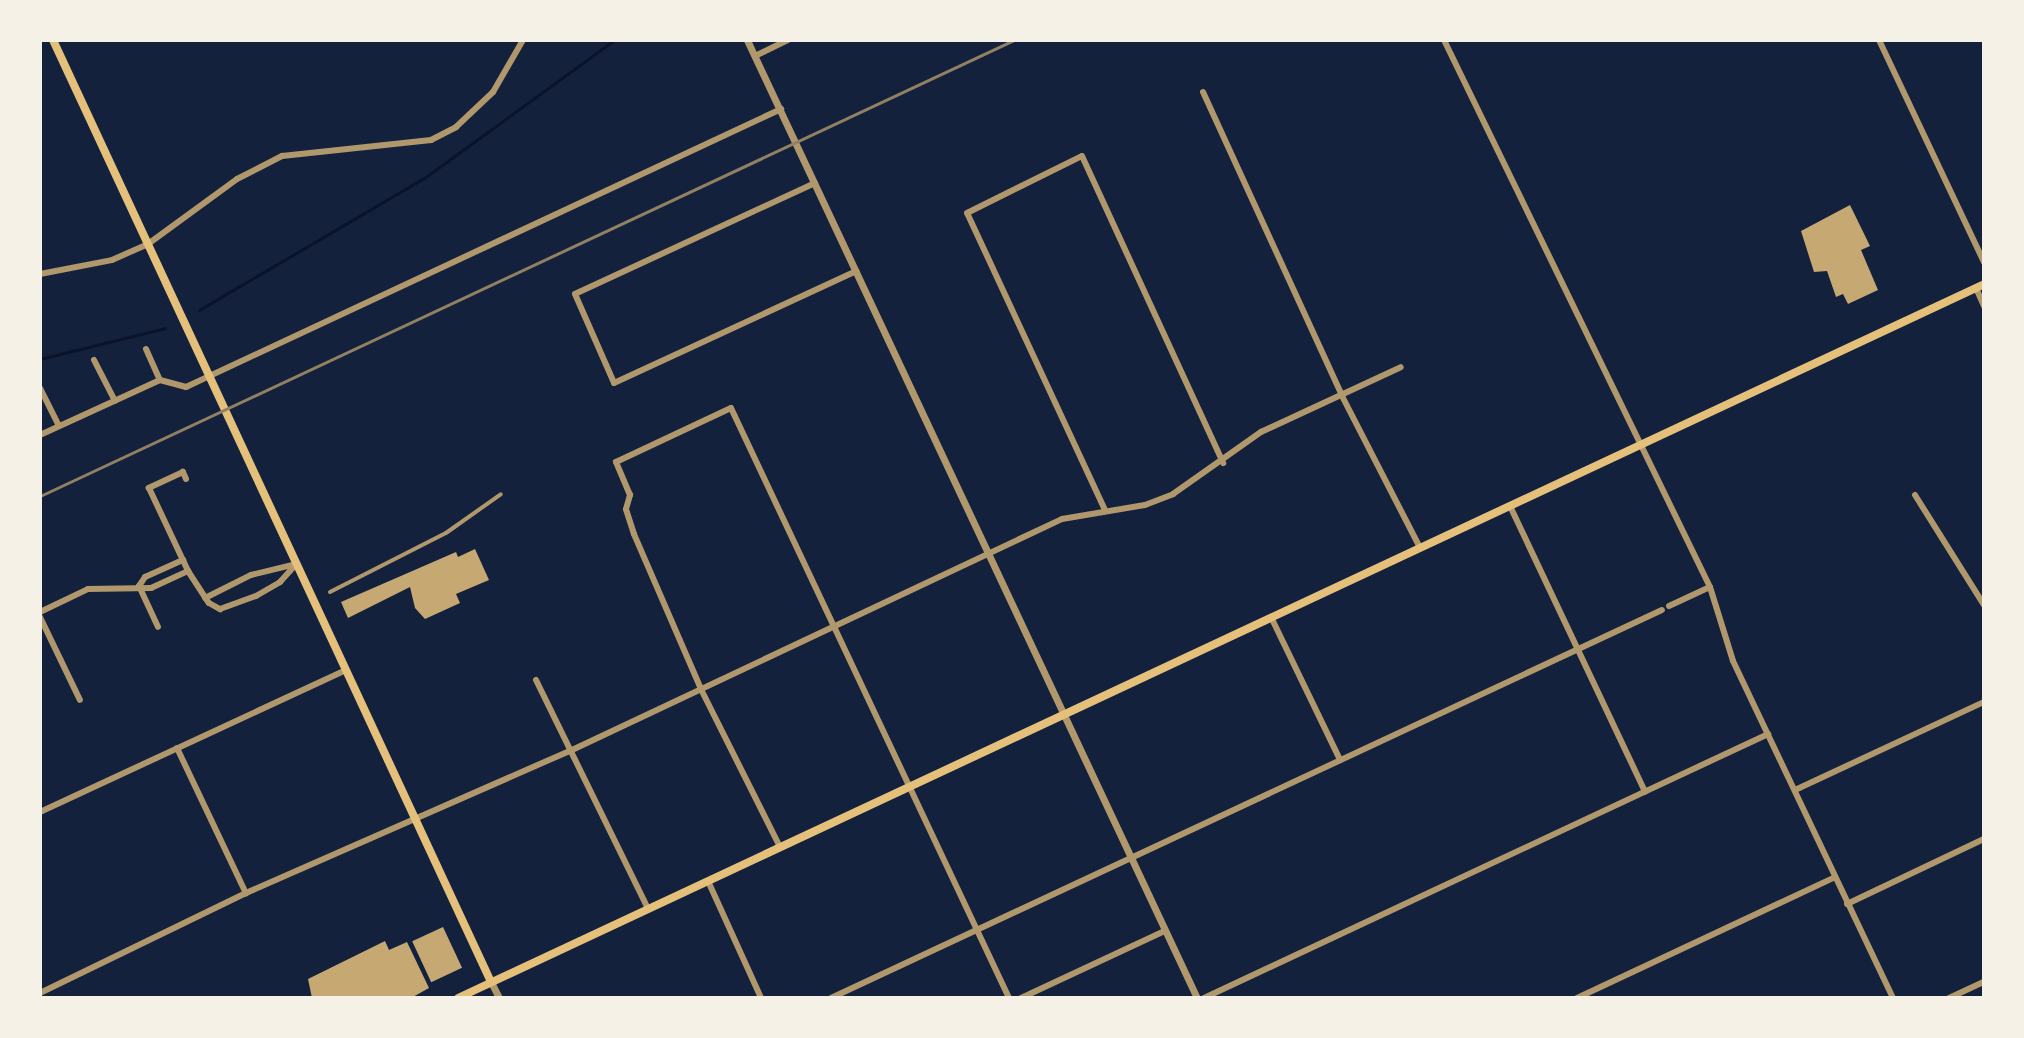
<!DOCTYPE html>
<html>
<head>
<meta charset="utf-8">
<style>
	body { margin:0 }
	#map { position:relative; width:2024px; height:1038px; overflow:hidden; background:#14213d; font-family:"Fira Sans Condensed",sans-serif }
	div>[style] { position:absolute }
	.stream>* { height:3px; margin:-1.5px; padding:0 1.5px; transform-origin:1.5px; border-radius:1.5px; background:#0b132b }
	.building>* { inset:0; background:#c6a872; transform-origin:0 0 }
	.pedestrian>* { height:4px; margin:-2px; padding:0 2px; transform-origin:2px; border-radius:2px; background:#b1986c }
	.minor>* { height:6px; margin:-3px; padding:0 3px; transform-origin:3px; border-radius:3px; background:#b1986c }
	.tertiary>* { height:7px; margin:-3.5px; padding:0 3.5px; transform-origin:3.5px; border-radius:3.5px; background:#b1986c }
	.secondary>* { height:8px; margin:-4px; padding:0 4px; transform-origin:4px; border-radius:4px; background:#e5c07b }
	.rail>* { height:3px; margin:-1.5px; padding:0 1.5px; transform-origin:1.5px; border-radius:1.5px; background:#918062 }
	span { translate:-50% -50%; white-space:nowrap; text-align:center; line-height:1.15; -webkit-text-stroke:6px #f6f1e7; paint-order:stroke }
	.frame { position:absolute; inset:0; border:42px solid #f6f1e7; pointer-events:none }
</style>
</head>
<body>
<div id="map">
	<div class="stream">
		<i style="left:199px;top:310px;width:264px;rotate:-30.4deg"></i>
		<i style="left:427px;top:176px;width:231px;rotate:-36deg"></i>
		<i style="left:40px;top:359px;width:129px;rotate:-13.9deg"></i>
	</div>
	<div class="building">
		<i style="clip-path:polygon(1850px 205px,1870px 246px,1861px 250px,1878px 290px,1848px 304px,1843px 294px,1836px 297px,1827px 271px,1814px 272px,1801px 231px)"></i>
		<i style="clip-path:polygon(475px 549px,489px 580px,456px 594px,460px 603px,425px 619px,415px 608px,410px 587px,348px 618px,341px 602px,456px 552px,458px 557px)"></i>
		<i style="left:443px;top:927px;width:45px;height:34px;rotate:65deg"></i>
		<i style="clip-path:polygon(385px 941px,389px 950px,407px 942px,429px 988px,411px 998px,312px 998px,308px 979px)"></i>
	</div>
	<div class="pedestrian">
		<i style="left:330px;top:592px;width:130px;rotate:-27deg"></i>
		<i style="left:446px;top:533px;width:67px;rotate:-35.3deg"></i>
	</div>
	<div class="minor">
		<i style="left:1444px;top:40px;width:608px;rotate:64.07deg"></i>
		<i style="left:1710px;top:587px;width:77px;rotate:72.7deg"></i>
		<i style="left:1733px;top:661px;width:373px;rotate:64.6deg"></i>
		<i style="left:1879px;top:40px;width:246px;rotate:64.7deg"></i>
		<i style="left:755px;top:56px;width:37px;rotate:-26deg"></i>
		<i style="left:1203px;top:92px;width:332px;rotate:65.4deg"></i>
		<i style="left:1341px;top:394px;width:173px;rotate:62.8deg"></i>
		<i style="left:815px;top:183px;width:264px;rotate:155.2deg"></i>
		<i style="left:575px;top:294px;width:97px;rotate:66.3deg"></i>
		<i style="left:614px;top:383px;width:267px;rotate:-24.8deg"></i>
		<i style="left:40px;top:274px;width:73px;rotate:-11deg"></i>
		<i style="left:112px;top:260px;width:39px;rotate:-24deg"></i>
		<i style="left:148px;top:244px;width:110px;rotate:-36.1deg"></i>
		<i style="left:237px;top:179px;width:51px;rotate:-27.1deg"></i>
		<i style="left:282px;top:156px;width:150px;rotate:-6.1deg"></i>
		<i style="left:431px;top:140px;width:28px;rotate:-27deg"></i>
		<i style="left:456px;top:127px;width:51px;rotate:-43.4deg"></i>
		<i style="left:493px;top:92px;width:60px;rotate:-60deg"></i>
		<i style="left:1976px;top:288px;width:20px;rotate:66deg"></i>
		<i style="left:146px;top:349px;width:34px;rotate:66deg"></i>
		<i style="left:94px;top:360px;width:46px;rotate:62.9deg"></i>
		<i style="left:40px;top:388px;width:42px;rotate:63.4deg"></i>
		<i style="left:40px;top:435px;width:132px;rotate:-24.6deg"></i>
		<i style="left:160px;top:380px;width:27px;rotate:15deg"></i>
		<i style="left:186px;top:387px;width:657px;rotate:-25.04deg"></i>
		<i style="left:186px;top:479px;width:8px;rotate:-113deg"></i>
		<i style="left:183px;top:472px;width:38px;rotate:155deg"></i>
		<i style="left:149px;top:488px;width:92px;rotate:64.8deg"></i>
		<i style="left:188px;top:571px;width:38px;rotate:57deg"></i>
		<i style="left:209px;top:603px;width:13px;rotate:29deg"></i>
		<i style="left:220px;top:609px;width:38px;rotate:-20deg"></i>
		<i style="left:256px;top:596px;width:28px;rotate:-30deg"></i>
		<i style="left:280px;top:582px;width:24px;rotate:-48deg"></i>
		<i style="left:1915px;top:495px;width:130px;rotate:57.9deg"></i>
		<i style="left:1510px;top:506px;width:316px;rotate:64.7deg"></i>
		<i style="left:1105px;top:510px;width:327px;rotate:-114.9deg"></i>
		<i style="left:967px;top:213px;width:128px;rotate:-26.4deg"></i>
		<i style="left:1082px;top:156px;width:338px;rotate:65.3deg"></i>
		<i style="left:139px;top:586px;width:11px;rotate:-56deg"></i>
		<i style="left:145px;top:577px;width:42px;rotate:-24.1deg"></i>
		<i style="left:139px;top:586px;width:45px;rotate:65.1deg"></i>
		<i style="left:205px;top:598px;width:51px;rotate:-26.6deg"></i>
		<i style="left:251px;top:575px;width:46px;rotate:-13.7deg"></i>
		<i style="left:1669px;top:606px;width:45px;rotate:-24.9deg"></i>
		<i style="left:40px;top:612px;width:53px;rotate:-25.6deg"></i>
		<i style="left:88px;top:589px;width:63px;rotate:-0.9deg"></i>
		<i style="left:151px;top:588px;width:41px;rotate:-24.7deg"></i>
		<i style="left:40px;top:617px;width:92px;rotate:64.3deg"></i>
		<i style="left:1271px;top:617px;width:159px;rotate:64.2deg"></i>
		<i style="left:536px;top:680px;width:255px;rotate:63.9deg"></i>
		<i style="left:177px;top:748px;width:161px;rotate:64.6deg"></i>
		<i style="left:1795px;top:790px;width:208px;rotate:-25deg"></i>
		<i style="left:40px;top:812px;width:335px;rotate:-24.9deg"></i>
		<i style="left:780px;top:847px;width:177px;rotate:-116.6deg"></i>
		<i style="left:701px;top:689px;width:169px;rotate:-113.4deg"></i>
		<i style="left:634px;top:534px;width:26px;rotate:-108deg"></i>
		<i style="left:626px;top:509px;width:15px;rotate:-74deg"></i>
		<i style="left:630px;top:495px;width:36px;rotate:-113deg"></i>
		<i style="left:616px;top:462px;width:127px;rotate:-25.2deg"></i>
		<i style="left:731px;top:408px;width:652px;rotate:64.77deg"></i>
		<i style="left:708px;top:881px;width:128px;rotate:65.6deg"></i>
		<i style="left:1847px;top:904px;width:152px;rotate:-25.4deg"></i>
		<i style="left:40px;top:993px;width:229px;rotate:-25.9deg"></i>
		<i style="left:246px;top:893px;width:356px;rotate:-23.7deg"></i>
		<i style="left:572px;top:750px;width:542px;rotate:-25.24deg"></i>
		<i style="left:1062px;top:519px;width:84px;rotate:-9.6deg"></i>
		<i style="left:1145px;top:505px;width:30px;rotate:-21deg"></i>
		<i style="left:1173px;top:494px;width:108px;rotate:-35.2deg"></i>
		<i style="left:1261px;top:432px;width:154px;rotate:-24.9deg"></i>
		<i style="left:831px;top:998px;width:917px;rotate:-25.03deg"></i>
		<i style="left:1021px;top:998px;width:159px;rotate:-25deg"></i>
		<i style="left:1204px;top:998px;width:623px;rotate:-25.08deg"></i>
		<i style="left:1577px;top:998px;width:285px;rotate:-25.1deg"></i>
		<i style="left:1949px;top:998px;width:38px;rotate:-25deg"></i>
	</div>
	<div class="tertiary">
		<i style="left:747px;top:40px;width:1058px;rotate:64.84deg"></i>
		<i style="left:491px;top:982px;width:18px;rotate:63deg"></i>
	</div>
	<div class="secondary">
		<i style="left:53px;top:40px;width:1039px;rotate:65.06deg"></i>
		<i style="left:458px;top:998px;width:1685px;rotate:-25.07deg"></i>
	</div>
	<div class="rail">
		<i style="left:40px;top:496px;width:1075px;rotate:-25.09deg"></i>
	</div>
	<div class="frame"></div>
</div>
</body>
</html>
